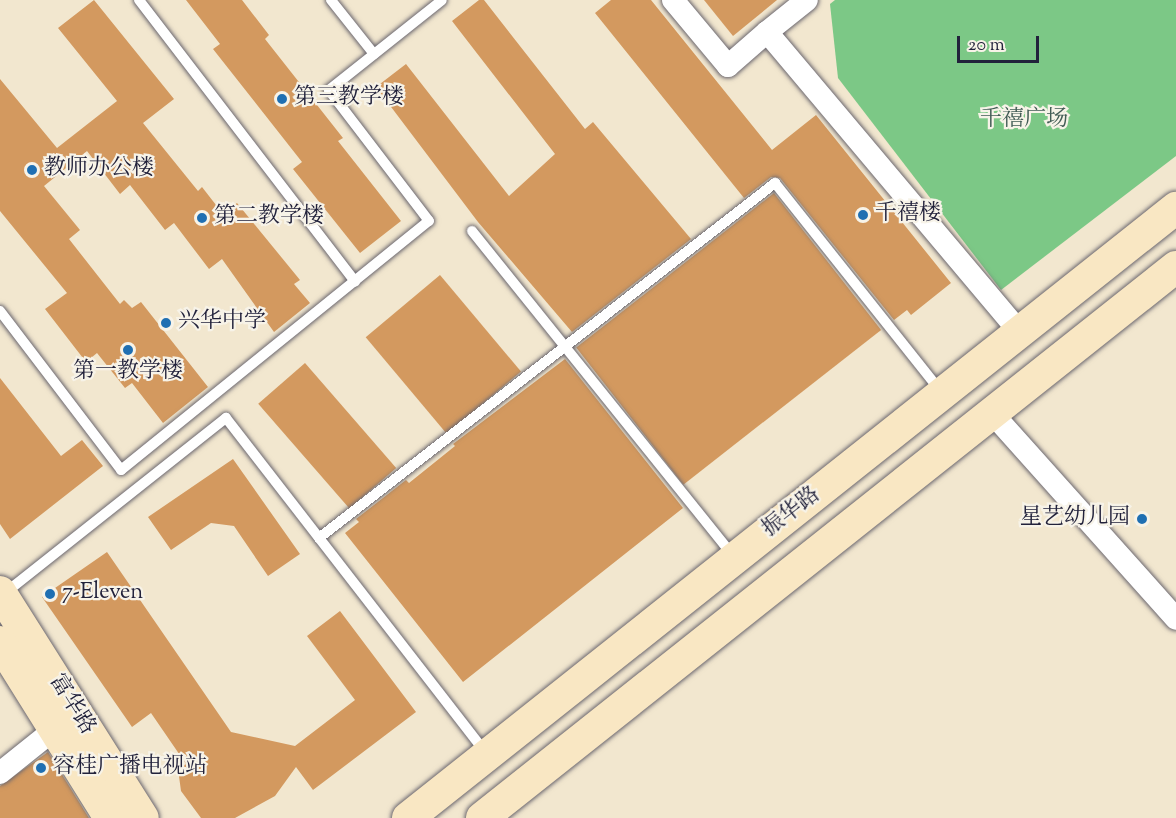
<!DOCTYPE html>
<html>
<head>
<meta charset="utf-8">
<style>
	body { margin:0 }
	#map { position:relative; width:1176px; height:818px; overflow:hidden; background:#f2e7cf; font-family:"Sorts Mill Goudy","Noto Serif SC",serif }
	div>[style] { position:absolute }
	.green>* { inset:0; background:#7cc886 }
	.building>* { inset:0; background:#d3995f; transform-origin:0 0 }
	.roads { filter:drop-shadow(0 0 2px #6b676f) drop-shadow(0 0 2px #6b676f) }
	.lane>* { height:10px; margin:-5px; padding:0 5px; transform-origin:5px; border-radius:5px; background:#fff }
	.street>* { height:22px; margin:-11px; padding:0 11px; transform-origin:11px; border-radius:11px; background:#fff }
	.secondary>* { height:32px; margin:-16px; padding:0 16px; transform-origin:16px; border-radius:16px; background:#f9e7c3 }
	.dots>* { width:16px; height:16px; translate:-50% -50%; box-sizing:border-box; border:3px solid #f7f3e8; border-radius:50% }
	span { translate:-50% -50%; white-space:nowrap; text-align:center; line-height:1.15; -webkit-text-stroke:4.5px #f7f3e8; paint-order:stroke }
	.poi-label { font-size:22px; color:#22223b }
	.left { translate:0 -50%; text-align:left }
	.right { translate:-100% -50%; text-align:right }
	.park-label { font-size:22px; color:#425c55 }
	.street-label { font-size:22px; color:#22223b }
	.scale { position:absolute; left:957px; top:36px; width:82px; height:27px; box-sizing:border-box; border:3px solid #22223b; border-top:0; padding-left:8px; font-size:18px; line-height:21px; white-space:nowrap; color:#22223b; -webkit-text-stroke:4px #f7f3e8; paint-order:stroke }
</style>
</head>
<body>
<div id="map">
	<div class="green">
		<i style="clip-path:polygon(835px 0,1176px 0,1176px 156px,1001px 290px,838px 78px,830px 4px)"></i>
	</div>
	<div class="building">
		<i style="clip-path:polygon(94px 0,174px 99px,143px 123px,198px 191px,202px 187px,223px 214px,237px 203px,300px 280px,294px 284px,310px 303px,274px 332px,222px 259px,209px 269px,174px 223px,165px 230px,130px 185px,120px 194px,87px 151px,44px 186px,80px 230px,69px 239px,120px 304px,124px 300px,132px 308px,141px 302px,208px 387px,163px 423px,132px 383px,125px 388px,97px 353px,86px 362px,45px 309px,67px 293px,0 211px,0 79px,57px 148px,117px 101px,58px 28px)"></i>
		<i style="clip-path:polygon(186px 0,242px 0,269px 35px,265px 39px,343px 138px,338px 141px,401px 221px,360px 253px,293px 169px,302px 162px,213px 49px,220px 44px)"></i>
		<i style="clip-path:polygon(479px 0,484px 0,585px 129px,593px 122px,691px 239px,572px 332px,478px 222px,376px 87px,406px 64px,509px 196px,555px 154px,452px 21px)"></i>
		<i style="clip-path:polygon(611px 0,651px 0,772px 150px,816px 115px,951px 283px,911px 315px,907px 310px,894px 320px,780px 178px,771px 177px,744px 198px,595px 13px)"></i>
		<i style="clip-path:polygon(704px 0,777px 0,733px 36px)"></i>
		<i style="left:774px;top:193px;width:174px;height:251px;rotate:52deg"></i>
		<i style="left:440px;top:275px;width:126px;height:97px;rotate:50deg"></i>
		<i style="clip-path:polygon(565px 359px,683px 508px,463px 682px,345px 533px,359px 522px,356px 519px,406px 480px,409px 483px,455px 446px,453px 444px)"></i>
		<i style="left:305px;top:363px;width:139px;height:62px;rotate:49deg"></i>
		<i style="clip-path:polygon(0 378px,61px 456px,82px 440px,103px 466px,10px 539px,0 524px)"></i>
		<i style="clip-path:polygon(233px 459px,300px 554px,268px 576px,234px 526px,211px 523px,171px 550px,148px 517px)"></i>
		<i style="clip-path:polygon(107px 552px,231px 732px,295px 746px,355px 700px,307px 636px,340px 611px,416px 712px,313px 790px,296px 767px,275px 796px,235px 818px,201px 818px,181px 791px,178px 769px,186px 764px,151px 713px,132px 727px,42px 597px)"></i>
		<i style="clip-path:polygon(48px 752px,89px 818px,0 818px,0 786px)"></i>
	</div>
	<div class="roads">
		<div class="lane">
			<i style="left:139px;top:0;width:355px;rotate:52.5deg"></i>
			<i style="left:331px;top:0;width:69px;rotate:51.5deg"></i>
			<i style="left:472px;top:231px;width:417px;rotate:51.2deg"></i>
			<i style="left:0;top:311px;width:200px;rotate:52.7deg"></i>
			<i style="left:121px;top:470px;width:396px;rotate:-39deg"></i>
			<i style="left:429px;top:221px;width:165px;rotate:-127.4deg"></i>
			<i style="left:329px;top:90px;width:144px;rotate:-38.5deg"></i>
			<i style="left:319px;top:538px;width:578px;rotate:-37.9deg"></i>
			<i style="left:775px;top:183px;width:267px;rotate:51.5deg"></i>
			<i style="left:5px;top:593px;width:282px;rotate:-38.4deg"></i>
			<i style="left:226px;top:418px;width:423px;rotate:52.2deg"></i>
		</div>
		<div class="street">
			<i style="left:673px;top:0;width:86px;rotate:50.2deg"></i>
			<i style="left:728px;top:66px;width:52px;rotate:-41.1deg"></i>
			<i style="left:767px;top:32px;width:392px;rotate:49.9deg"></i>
			<i style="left:767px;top:32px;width:51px;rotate:-38.7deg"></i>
			<i style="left:992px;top:413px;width:276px;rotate:48.2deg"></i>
			<i style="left:0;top:773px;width:70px;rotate:-38.7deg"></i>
		</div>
		<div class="secondary">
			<i style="left:0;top:592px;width:267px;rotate:57.7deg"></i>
			<i style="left:0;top:642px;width:208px;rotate:58deg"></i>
			<i style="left:408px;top:818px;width:981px;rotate:-38.46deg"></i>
			<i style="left:482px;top:818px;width:886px;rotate:-38.45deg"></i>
		</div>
	</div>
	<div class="dots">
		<i style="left:282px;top:99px;background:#1f6fb2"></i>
		<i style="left:32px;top:170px;background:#1f6fb2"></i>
		<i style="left:863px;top:215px;background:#1f6fb2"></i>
		<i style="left:202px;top:218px;background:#1f6fb2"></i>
		<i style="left:166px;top:323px;background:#1f6fb2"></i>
		<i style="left:128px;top:350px;background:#1f6fb2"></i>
		<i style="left:1142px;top:519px;background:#1f6fb2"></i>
		<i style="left:50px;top:594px;background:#1f6fb2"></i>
		<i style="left:41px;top:768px;background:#1f6fb2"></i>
	</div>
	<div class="poi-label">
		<span class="left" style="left:294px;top:99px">第三教学楼</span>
		<span class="left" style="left:44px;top:170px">教师办公楼</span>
		<span class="left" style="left:875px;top:215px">千禧楼</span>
		<span class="left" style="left:214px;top:218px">第二教学楼</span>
		<span class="left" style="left:178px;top:323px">兴华中学</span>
		<span style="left:128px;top:373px">第一教学楼</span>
		<span class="right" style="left:1130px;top:519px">星艺幼儿园</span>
		<span class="left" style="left:62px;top:594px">7-Eleven</span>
		<span class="left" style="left:53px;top:768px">容桂广播电视站</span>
	</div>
	<div class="park-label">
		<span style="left:1024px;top:121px">千禧广场</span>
	</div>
	<div class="street-label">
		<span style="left:792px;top:513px;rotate:-38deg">振华路</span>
		<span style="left:71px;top:705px;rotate:58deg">富华路</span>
	</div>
	<div class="scale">20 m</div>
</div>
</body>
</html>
